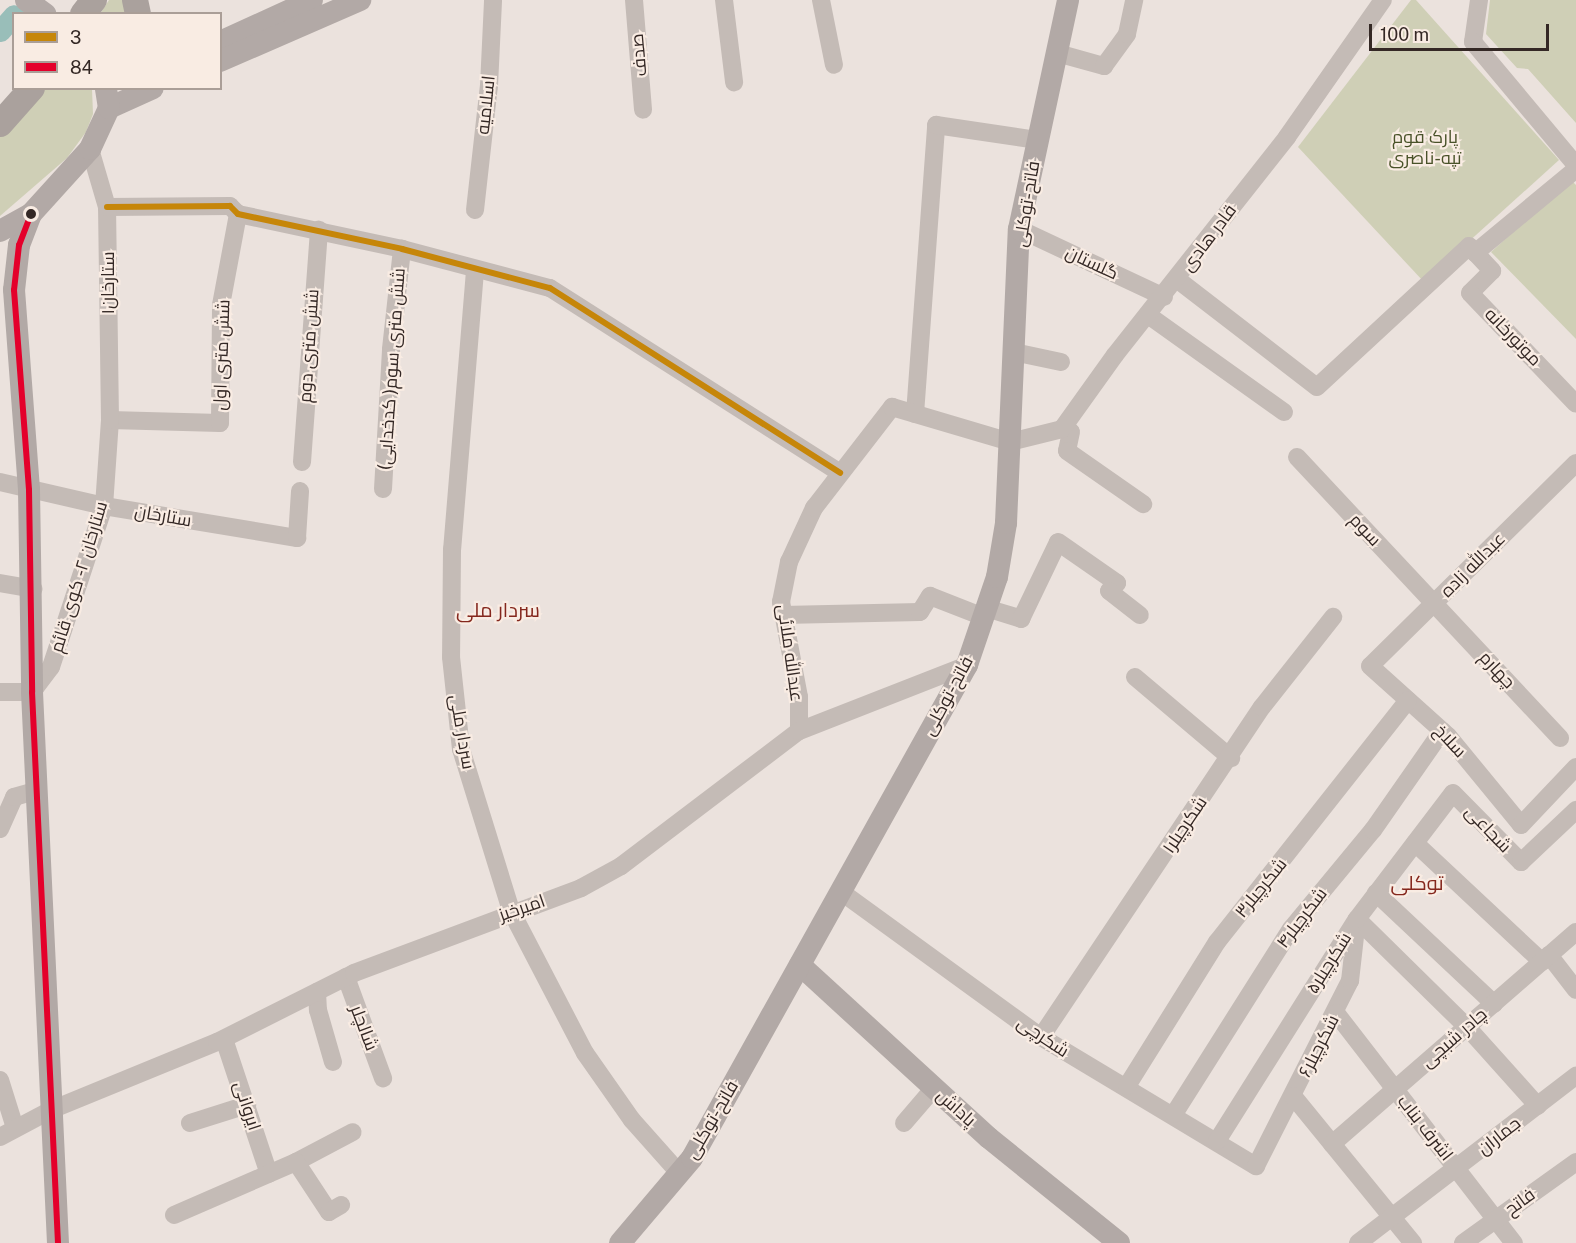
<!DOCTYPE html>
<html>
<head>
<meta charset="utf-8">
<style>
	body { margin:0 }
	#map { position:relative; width:1576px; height:1243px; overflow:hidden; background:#ebe2dd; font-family:"Public Sans",Cairo,sans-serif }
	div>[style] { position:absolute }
	.green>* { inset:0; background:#cfcfb6 }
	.river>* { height:21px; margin:-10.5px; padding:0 10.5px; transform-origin:10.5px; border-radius:10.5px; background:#99beb9 }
	.minor>* { height:18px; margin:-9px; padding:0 9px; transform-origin:9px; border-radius:9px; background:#c4bbb6 }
	.major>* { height:22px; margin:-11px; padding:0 11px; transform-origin:11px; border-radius:11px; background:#b2a9a6 }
	.highway>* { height:26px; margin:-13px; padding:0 13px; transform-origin:13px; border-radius:13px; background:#aaa19d }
	.bus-1>* { height:6px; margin:-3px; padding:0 3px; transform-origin:3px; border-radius:3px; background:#c68609 }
	.bus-2>* { height:6px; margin:-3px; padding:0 3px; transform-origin:3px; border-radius:3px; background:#e4002b }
	.dots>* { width:16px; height:16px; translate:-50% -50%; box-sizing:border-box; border:3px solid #f9ece3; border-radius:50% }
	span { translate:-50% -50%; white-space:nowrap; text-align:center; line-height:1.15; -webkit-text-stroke:4.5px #f9ece3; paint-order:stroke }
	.street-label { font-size:18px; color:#342825 }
	.park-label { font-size:18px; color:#495229 }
	.neighbourhood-label { font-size:20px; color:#84271d }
	.legend { position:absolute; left:12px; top:12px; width:210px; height:78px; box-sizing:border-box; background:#f9ece3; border:2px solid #aa9e97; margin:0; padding:8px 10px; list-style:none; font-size:18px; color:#342825 }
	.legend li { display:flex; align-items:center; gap:12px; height:30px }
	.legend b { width:30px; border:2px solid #aa9e97 }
	.scale { position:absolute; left:1369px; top:24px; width:180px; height:27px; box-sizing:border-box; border:3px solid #342825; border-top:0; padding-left:8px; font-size:18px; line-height:21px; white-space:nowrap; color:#342825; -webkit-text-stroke:4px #f9ece3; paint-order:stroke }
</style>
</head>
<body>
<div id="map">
	<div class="green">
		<i style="clip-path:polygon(109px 0,126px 0,129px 13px,100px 14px)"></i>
		<i style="clip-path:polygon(1411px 0,1416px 0,1559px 160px,1424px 282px,1298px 147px)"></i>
		<i style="clip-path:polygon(1490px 0,1576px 0,1576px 123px,1528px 69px,1517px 68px,1486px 34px)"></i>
		<i style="clip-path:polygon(39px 89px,92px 89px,93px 114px,86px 132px,67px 158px,0 216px,0 130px)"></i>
		<i style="clip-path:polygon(1571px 180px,1576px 185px,1576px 339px,1491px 252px)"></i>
	</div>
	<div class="river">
		<i style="left:0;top:31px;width:21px;rotate:-49deg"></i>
	</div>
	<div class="minor">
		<i style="left:634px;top:0;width:110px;rotate:85.3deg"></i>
		<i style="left:724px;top:0;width:83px;rotate:83deg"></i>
		<i style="left:821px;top:0;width:66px;rotate:78.7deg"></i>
		<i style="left:1479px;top:0;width:42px;rotate:98.1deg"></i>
		<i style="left:1473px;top:42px;width:160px;rotate:50.1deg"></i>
		<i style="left:1057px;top:53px;width:49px;rotate:15.5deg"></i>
		<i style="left:1104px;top:66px;width:39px;rotate:-54deg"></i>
		<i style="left:1127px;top:34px;width:35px;rotate:-78deg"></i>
		<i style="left:107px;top:207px;width:123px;rotate:-0.5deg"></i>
		<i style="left:230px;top:206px;width:11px;rotate:45deg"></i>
		<i style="left:238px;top:214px;width:168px;rotate:12deg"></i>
		<i style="left:402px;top:249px;width:153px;rotate:14.8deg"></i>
		<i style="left:550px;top:288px;width:344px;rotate:32.5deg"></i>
		<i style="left:475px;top:210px;width:125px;rotate:-83.6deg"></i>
		<i style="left:489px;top:86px;width:86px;rotate:-87.3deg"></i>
		<i style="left:1019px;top:229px;width:160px;rotate:25.1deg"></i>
		<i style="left:1475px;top:253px;width:131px;rotate:-39.7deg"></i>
		<i style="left:475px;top:271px;width:279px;rotate:94.7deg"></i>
		<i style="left:452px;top:549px;width:108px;rotate:90.5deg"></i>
		<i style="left:451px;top:657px;width:93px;rotate:83.8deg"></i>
		<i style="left:461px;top:749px;width:170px;rotate:72.8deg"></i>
		<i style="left:511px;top:911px;width:160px;rotate:62.5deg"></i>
		<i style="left:585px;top:1053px;width:82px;rotate:55deg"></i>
		<i style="left:632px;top:1120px;width:71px;rotate:48.4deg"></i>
		<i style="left:1178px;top:280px;width:175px;rotate:37.6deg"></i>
		<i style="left:1317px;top:387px;width:207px;rotate:-42.8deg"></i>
		<i style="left:1469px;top:246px;width:34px;rotate:47deg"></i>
		<i style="left:1492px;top:271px;width:31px;rotate:135deg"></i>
		<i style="left:1470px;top:293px;width:153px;rotate:46.3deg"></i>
		<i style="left:1148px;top:315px;width:167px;rotate:35.5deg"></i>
		<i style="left:1014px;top:352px;width:48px;rotate:12deg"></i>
		<i style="left:915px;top:414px;width:290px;rotate:-85.8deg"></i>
		<i style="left:936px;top:125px;width:103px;rotate:8.4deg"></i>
		<i style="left:110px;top:420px;width:110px;rotate:1.6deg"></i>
		<i style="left:220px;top:423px;width:118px;rotate:-89.5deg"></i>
		<i style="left:221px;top:305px;width:93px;rotate:-79.4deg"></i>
		<i style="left:1062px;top:429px;width:9px;rotate:18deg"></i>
		<i style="left:1071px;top:432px;width:19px;rotate:102deg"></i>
		<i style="left:1067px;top:451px;width:93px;rotate:34.9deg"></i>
		<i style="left:1297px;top:457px;width:385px;rotate:46.9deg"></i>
		<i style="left:302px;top:462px;width:233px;rotate:-85.8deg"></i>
		<i style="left:1576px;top:463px;width:289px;rotate:135.4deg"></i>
		<i style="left:1370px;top:666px;width:105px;rotate:41.9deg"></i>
		<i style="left:1448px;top:736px;width:115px;rotate:50.6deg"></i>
		<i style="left:1521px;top:825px;width:80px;rotate:-46.5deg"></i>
		<i style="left:0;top:482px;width:107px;rotate:13deg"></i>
		<i style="left:104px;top:506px;width:196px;rotate:9.4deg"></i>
		<i style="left:297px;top:538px;width:47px;rotate:-86.3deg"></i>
		<i style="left:383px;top:489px;width:140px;rotate:-86.7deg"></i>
		<i style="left:391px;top:349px;width:101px;rotate:-83.7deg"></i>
		<i style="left:0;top:583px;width:34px;rotate:10deg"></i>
		<i style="left:986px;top:608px;width:37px;rotate:17deg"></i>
		<i style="left:1021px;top:619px;width:85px;rotate:-64.3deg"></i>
		<i style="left:1058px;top:542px;width:72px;rotate:34.8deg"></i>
		<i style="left:1117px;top:583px;width:11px;rotate:135deg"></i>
		<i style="left:1109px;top:591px;width:39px;rotate:38deg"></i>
		<i style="left:783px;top:615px;width:137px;rotate:-1.3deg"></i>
		<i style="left:920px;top:612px;width:19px;rotate:-58deg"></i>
		<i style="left:930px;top:596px;width:58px;rotate:21.3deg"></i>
		<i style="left:1135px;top:677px;width:126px;rotate:40.2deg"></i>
		<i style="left:0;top:692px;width:32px"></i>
		<i style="left:32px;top:692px;width:31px;rotate:-53deg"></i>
		<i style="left:51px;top:667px;width:169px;rotate:-71.8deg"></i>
		<i style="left:104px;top:506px;width:86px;rotate:-86deg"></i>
		<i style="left:110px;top:420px;width:213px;rotate:-90.8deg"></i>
		<i style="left:107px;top:207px;width:60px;rotate:-106.3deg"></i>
		<i style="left:799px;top:731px;width:34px;rotate:-90deg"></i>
		<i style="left:799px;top:697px;width:97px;rotate:-100.7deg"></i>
		<i style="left:781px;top:602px;width:41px;rotate:-78.7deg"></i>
		<i style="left:789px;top:562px;width:60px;rotate:-65.2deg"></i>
		<i style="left:814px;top:508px;width:128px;rotate:-52.3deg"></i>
		<i style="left:892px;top:407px;width:123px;rotate:16.5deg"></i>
		<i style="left:1010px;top:442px;width:54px;rotate:-14deg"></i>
		<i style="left:1062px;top:429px;width:91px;rotate:-54.4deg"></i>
		<i style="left:1115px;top:355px;width:278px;rotate:-51.7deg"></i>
		<i style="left:1287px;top:137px;width:167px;rotate:-55deg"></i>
		<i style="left:0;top:829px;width:35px;rotate:-66deg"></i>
		<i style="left:14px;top:797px;width:25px;rotate:-16deg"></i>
		<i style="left:1415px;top:843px;width:174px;rotate:43.1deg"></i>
		<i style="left:840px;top:891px;width:248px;rotate:36deg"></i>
		<i style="left:1041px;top:1037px;width:251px;rotate:31deg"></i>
		<i style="left:1256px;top:1166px;width:208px;rotate:-63.1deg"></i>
		<i style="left:1350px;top:981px;width:62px;rotate:-83.6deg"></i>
		<i style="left:1376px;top:893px;width:162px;rotate:43.2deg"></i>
		<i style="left:1357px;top:919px;width:154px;rotate:44.5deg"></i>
		<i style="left:1467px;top:1027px;width:106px;rotate:48.1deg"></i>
		<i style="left:1549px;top:955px;width:44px;rotate:52.4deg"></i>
		<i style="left:346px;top:977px;width:108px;rotate:69.9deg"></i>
		<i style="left:317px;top:992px;width:18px;rotate:87deg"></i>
		<i style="left:318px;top:1010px;width:54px;rotate:73.9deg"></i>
		<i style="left:1336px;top:1013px;width:291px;rotate:52.3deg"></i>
		<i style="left:1041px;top:1037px;width:397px;rotate:-56.2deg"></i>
		<i style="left:1262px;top:707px;width:115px;rotate:-51.7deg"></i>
		<i style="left:224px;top:1039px;width:142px;rotate:71.6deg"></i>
		<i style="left:0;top:1080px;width:50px;rotate:72.6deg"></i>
		<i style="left:1127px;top:1086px;width:170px;rotate:-58deg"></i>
		<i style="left:1217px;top:942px;width:308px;rotate:-51.7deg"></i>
		<i style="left:1293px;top:1096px;width:190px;rotate:50.8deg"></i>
		<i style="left:1174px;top:1114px;width:219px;rotate:-57.7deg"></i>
		<i style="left:1291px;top:929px;width:129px;rotate:-50.4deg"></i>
		<i style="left:1373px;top:830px;width:121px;rotate:-55.1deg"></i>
		<i style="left:190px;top:1123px;width:60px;rotate:-17.5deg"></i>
		<i style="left:904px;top:1123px;width:46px;rotate:-49.4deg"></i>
		<i style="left:0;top:1137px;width:58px;rotate:-27.9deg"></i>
		<i style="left:51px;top:1110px;width:179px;rotate:-22.3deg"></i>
		<i style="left:217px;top:1042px;width:153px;rotate:-26.7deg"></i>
		<i style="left:354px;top:973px;width:242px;rotate:-20.5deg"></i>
		<i style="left:581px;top:888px;width:46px;rotate:-28.8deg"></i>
		<i style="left:621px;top:866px;width:223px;rotate:-37.2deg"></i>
		<i style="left:799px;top:731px;width:180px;rotate:-21.4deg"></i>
		<i style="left:1217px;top:1141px;width:262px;rotate:-57.8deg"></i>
		<i style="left:1357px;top:919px;width:158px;rotate:-52.7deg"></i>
		<i style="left:1453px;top:793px;width:97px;rotate:45.4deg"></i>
		<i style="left:1521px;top:862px;width:76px;rotate:-43.4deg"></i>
		<i style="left:1332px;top:1144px;width:323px;rotate:-41deg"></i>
		<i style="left:296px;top:1162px;width:64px;rotate:-27.8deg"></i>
		<i style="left:174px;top:1215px;width:133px;rotate:-23.5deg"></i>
		<i style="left:296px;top:1162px;width:60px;rotate:56.6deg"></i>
		<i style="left:329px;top:1212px;width:14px;rotate:-30deg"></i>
		<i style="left:1358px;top:1243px;width:275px;rotate:-37.5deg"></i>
		<i style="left:1463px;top:1243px;width:139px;rotate:-35.6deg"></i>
	</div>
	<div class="major">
		<i style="left:26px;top:0;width:24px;rotate:36deg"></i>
		<i style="left:220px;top:42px;width:101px;rotate:-24.5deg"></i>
		<i style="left:220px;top:61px;width:153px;rotate:-23.5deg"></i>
		<i style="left:109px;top:108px;width:48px;rotate:-24.4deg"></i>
		<i style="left:31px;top:214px;width:33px;rotate:111deg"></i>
		<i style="left:19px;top:245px;width:45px;rotate:96.3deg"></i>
		<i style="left:14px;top:290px;width:201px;rotate:85.7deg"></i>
		<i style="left:29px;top:490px;width:202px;rotate:89.1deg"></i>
		<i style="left:32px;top:692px;width:552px;rotate:87.3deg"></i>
		<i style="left:0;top:231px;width:35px;rotate:-29deg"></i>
		<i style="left:31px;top:214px;width:88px;rotate:-47.8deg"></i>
		<i style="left:90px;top:149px;width:45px;rotate:-65.1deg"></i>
		<i style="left:109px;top:108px;width:20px;rotate:-99deg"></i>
		<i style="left:800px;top:965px;width:256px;rotate:42.5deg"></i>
		<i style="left:989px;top:1138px;width:167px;rotate:38.9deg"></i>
		<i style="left:620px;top:1243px;width:111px;rotate:-49.7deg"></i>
		<i style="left:692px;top:1158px;width:565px;rotate:-60.85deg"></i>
		<i style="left:967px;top:665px;width:93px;rotate:-71.2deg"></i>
		<i style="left:997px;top:577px;width:55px;rotate:-80.5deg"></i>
		<i style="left:1006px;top:523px;width:294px;rotate:-87.5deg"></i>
		<i style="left:1019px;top:229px;width:234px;rotate:-77.9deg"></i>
	</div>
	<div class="highway">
		<i style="left:135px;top:0;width:14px;rotate:78deg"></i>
		<i style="left:83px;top:14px;width:18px;rotate:-52deg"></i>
		<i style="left:0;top:124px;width:48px;rotate:-48.4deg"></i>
	</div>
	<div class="bus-1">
		<i style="left:107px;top:207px;width:123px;rotate:-0.5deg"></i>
		<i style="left:230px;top:206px;width:11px;rotate:45deg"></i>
		<i style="left:238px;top:214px;width:168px;rotate:12deg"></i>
		<i style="left:402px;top:249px;width:153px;rotate:14.8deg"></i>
		<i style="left:550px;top:288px;width:344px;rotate:32.5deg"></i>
	</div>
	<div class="bus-2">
		<i style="left:31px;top:214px;width:33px;rotate:111deg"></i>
		<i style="left:19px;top:245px;width:45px;rotate:96.3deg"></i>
		<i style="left:14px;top:290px;width:201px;rotate:85.7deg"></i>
		<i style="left:29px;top:490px;width:202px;rotate:89.1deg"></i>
		<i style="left:32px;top:692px;width:552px;rotate:87.3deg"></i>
	</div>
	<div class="dots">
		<i style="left:31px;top:214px;background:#342825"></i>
	</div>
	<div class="street-label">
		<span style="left:639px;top:55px;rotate:-95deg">صدف</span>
		<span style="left:486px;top:105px;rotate:-84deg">اسلامیه</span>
		<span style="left:1027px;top:204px;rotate:-81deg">فاتح-توکلی</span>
		<span style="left:1209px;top:238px;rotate:-53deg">قادر هادی</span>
		<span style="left:1092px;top:263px;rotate:25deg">گلستان</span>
		<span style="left:108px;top:283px;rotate:-90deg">ستارخان۱</span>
		<span style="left:1513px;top:337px;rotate:46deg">موتورخانه</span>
		<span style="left:309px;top:346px;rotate:-86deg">شش متری دوم</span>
		<span style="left:222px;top:355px;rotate:-88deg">شش متری اول</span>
		<span style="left:392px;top:369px;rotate:-86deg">(کدخدایی )شش متری سوم</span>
		<span style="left:163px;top:516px;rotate:10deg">ستارخان</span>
		<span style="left:1365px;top:530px;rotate:47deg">سوم</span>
		<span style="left:1473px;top:565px;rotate:-45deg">عبدالله زاده</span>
		<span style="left:79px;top:577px;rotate:-73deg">ستارخان ۲ - کوی قائم</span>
		<span style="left:790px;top:653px;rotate:82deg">عبدالله ملائی</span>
		<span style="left:1497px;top:670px;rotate:47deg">چهارم</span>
		<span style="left:948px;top:696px;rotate:-62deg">فاتح-توکلی</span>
		<span style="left:462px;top:732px;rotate:80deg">سردار ملی</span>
		<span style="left:1450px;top:741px;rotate:47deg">سلاخ</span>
		<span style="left:1185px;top:825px;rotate:-56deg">شکرچیلر۱</span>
		<span style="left:1488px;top:829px;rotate:46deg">شجاعی</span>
		<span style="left:1261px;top:888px;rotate:-51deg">شکرچیلر۳</span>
		<span style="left:522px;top:908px;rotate:-19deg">امیرخیز</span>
		<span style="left:1302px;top:918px;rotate:-53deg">شکرچیلر۴</span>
		<span style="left:1329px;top:963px;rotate:-58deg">شکرچیلر۵</span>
		<span style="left:364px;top:1028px;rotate:69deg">شالچلر</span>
		<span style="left:1043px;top:1037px;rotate:34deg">شکرچی</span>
		<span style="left:1454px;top:1038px;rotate:-41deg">چادر شبچی</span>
		<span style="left:1319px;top:1046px;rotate:-63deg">شکرچیلر۶</span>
		<span style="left:247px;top:1106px;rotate:72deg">ایروانی</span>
		<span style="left:956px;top:1108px;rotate:42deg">پاداش</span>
		<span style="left:712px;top:1120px;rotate:-60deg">فاتح-توکلی</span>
		<span style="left:1425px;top:1128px;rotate:52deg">اشرف بناب</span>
		<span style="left:1499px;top:1136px;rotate:-38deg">جماران</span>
		<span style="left:1520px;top:1202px;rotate:-36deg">فاتح</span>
	</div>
	<div class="park-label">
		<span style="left:1425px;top:148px">پارک قوم<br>تپه-ناصری</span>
	</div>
	<div class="neighbourhood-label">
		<span style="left:498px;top:610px">سردار ملی</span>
		<span style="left:1417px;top:883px">توکلی</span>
	</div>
	<ul class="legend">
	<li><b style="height:8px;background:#c68609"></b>3</li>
	<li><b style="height:8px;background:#e4002b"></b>84</li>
	</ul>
	<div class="scale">100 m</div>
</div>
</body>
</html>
